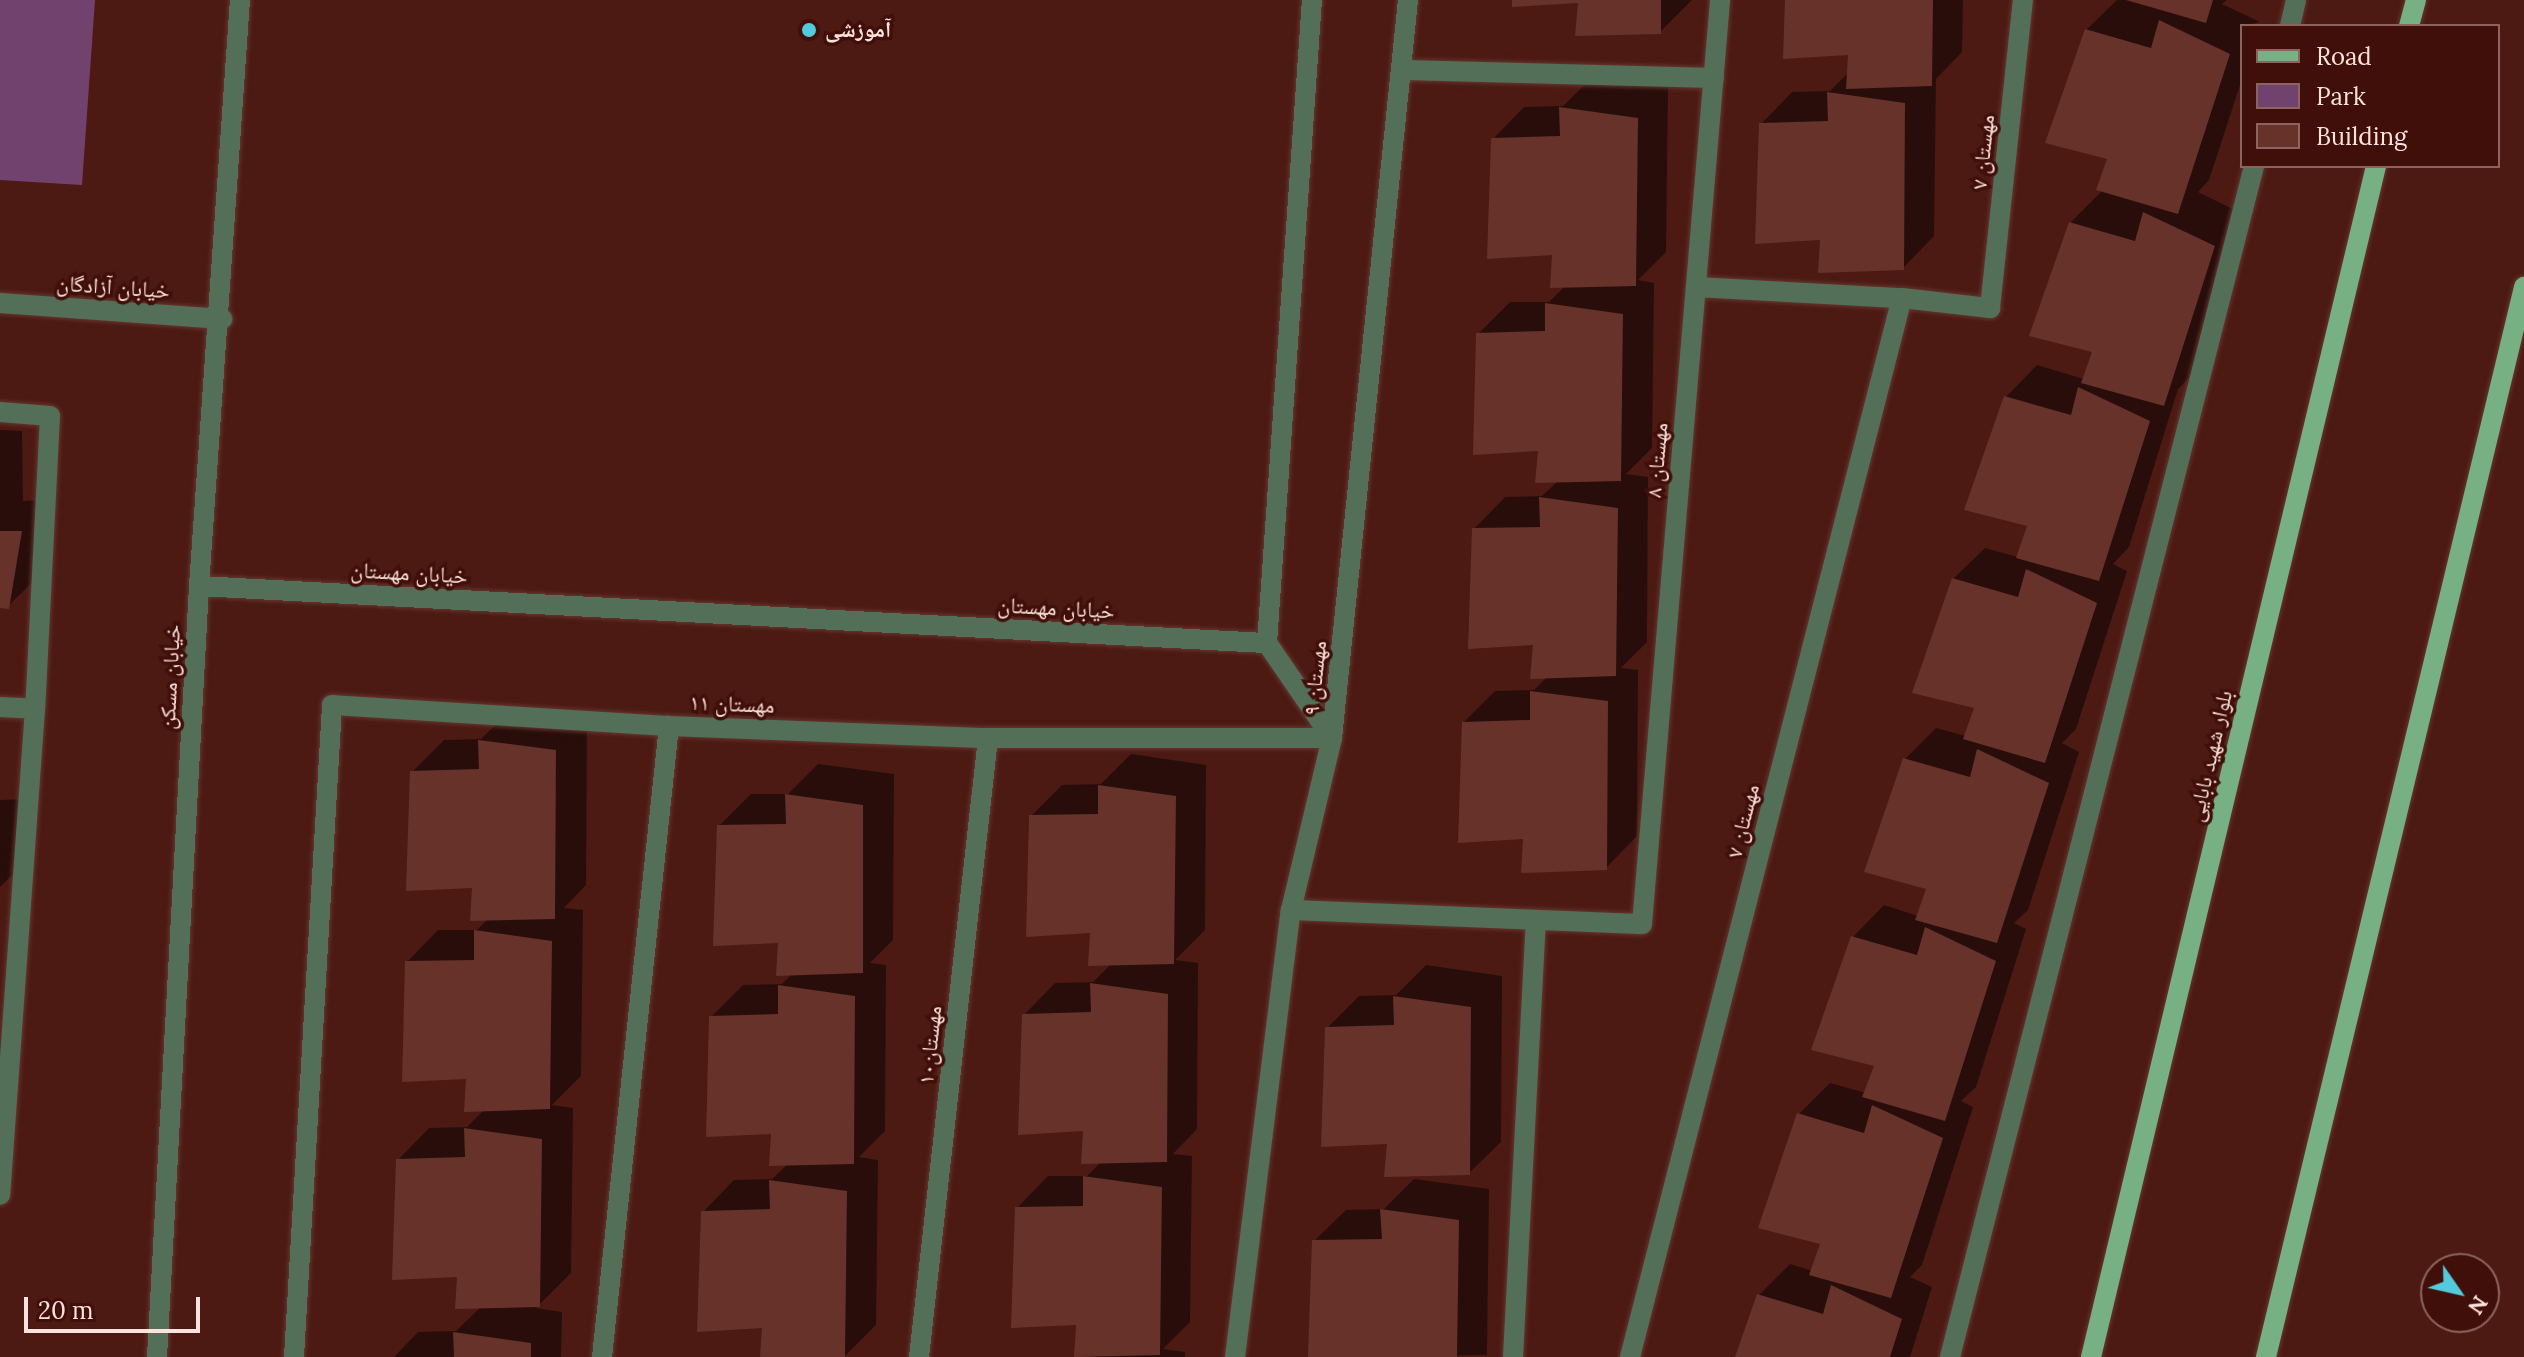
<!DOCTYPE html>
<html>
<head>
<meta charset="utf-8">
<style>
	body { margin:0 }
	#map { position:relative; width:2524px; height:1357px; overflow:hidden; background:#4c1a13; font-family:Lora,"Noto Naskh Arabic",serif }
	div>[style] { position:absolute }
	.green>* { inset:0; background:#72426e }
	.shadow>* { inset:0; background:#0007 }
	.building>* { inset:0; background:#67322a }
	.roads { filter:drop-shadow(0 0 2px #65362f) drop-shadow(0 0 2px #65362f) }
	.minor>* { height:20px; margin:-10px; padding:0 10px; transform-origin:10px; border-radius:10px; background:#536f58 }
	.major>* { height:20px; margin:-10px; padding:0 10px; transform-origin:10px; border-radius:10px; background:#77b183 }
	.dots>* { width:22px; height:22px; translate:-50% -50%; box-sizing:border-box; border:4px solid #400f09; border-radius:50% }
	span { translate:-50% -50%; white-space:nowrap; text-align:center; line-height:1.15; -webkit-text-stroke:7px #400f09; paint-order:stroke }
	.poi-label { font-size:22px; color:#fee2dd; font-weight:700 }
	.left { translate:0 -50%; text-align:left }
	.street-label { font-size:22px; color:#fee2dd }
	.legend { position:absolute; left:2240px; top:24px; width:260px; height:144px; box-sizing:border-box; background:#400f09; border:2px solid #8c635e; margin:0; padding:10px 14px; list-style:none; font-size:24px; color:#fee2dd }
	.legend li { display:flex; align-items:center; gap:16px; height:40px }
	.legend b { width:40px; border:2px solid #8c635e }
	.north { position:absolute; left:2420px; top:1253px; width:80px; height:80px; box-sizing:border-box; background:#400f09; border:2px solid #8c635e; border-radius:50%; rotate:124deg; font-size:22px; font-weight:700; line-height:32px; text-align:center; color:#fee2dd }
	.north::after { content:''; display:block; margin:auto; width:28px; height:36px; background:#54cadd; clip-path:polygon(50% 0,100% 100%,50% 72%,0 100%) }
	.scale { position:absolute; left:24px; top:1297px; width:176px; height:36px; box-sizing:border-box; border:4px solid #fee2dd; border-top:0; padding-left:10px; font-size:24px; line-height:28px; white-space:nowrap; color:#fee2dd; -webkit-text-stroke:6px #400f09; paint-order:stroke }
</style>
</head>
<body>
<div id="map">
	<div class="green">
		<i style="clip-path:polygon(0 0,95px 0,82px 185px,0 180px)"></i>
	</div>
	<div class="shadow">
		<i style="clip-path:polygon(1514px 0,1692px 0,1660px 32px,1580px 1px)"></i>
		<i style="clip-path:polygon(1787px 0,1963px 0,1962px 52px,1936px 79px,1934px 236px,1903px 268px,1822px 238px,1761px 124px,1792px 92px,1830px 91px,1849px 72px,1850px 53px)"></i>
		<i style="clip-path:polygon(2117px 0,2227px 0,2222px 4px,2260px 22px,2242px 26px,2242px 79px,2209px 180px,2198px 192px,2245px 215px,2194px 373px,2178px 389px,2129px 547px,2113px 564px,2127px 571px,2076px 729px,2062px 743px,2079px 752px,2028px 910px,2014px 923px,2026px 929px,1976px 1087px,1961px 1101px,1973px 1107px,1922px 1265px,1910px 1277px,1932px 1287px,1910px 1357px,1737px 1357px,1759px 1295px,1790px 1264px,1813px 1271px,1823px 1242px,1799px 1114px,1830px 1083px,1866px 1093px,1876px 1065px,1853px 937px,1884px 905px,1918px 916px,1929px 887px,1905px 759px,1936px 728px,1966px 736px,1977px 707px,1953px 579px,1985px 548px,2018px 557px,2030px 525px,2006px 397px,2037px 365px,2084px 379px,2095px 350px,2070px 223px,2103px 190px,2110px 158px,2086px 30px)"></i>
		<i style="clip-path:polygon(1593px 77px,1668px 87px,1666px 252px,1638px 280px,1654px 283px,1652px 448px,1626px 474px,1648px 477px,1647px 642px,1621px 668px,1638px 670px,1637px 836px,1606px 868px,1525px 837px,1464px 722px,1495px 691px,1534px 690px,1548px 676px,1474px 529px,1505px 497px,1542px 496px,1558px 481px,1478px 334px,1510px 302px,1549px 302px,1565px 286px,1554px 253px,1493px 139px,1524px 107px,1563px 106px)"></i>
		<i style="clip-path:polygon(0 430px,22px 431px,23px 501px,52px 500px,40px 575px,8px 606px,0 606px)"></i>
		<i style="clip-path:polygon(511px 709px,587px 720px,586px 885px,564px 908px,583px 910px,581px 1076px,552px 1105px,573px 1108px,571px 1273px,536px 1308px,562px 1312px,561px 1357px,394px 1357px,418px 1332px,456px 1331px,481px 1307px,398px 1160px,429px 1128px,467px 1127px,485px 1109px,407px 962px,438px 930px,477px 930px,488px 919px,412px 772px,444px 740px,481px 739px)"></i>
		<i style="clip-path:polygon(1131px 754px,1206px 765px,1205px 930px,1175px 960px,1198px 963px,1197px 1129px,1173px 1154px,1192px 1156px,1190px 1322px,1163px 1349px,1185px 1352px,1185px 1357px,1093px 1357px,1017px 1208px,1048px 1176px,1087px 1176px,1101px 1162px,1024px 1015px,1055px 983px,1093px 982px,1112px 963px,1031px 816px,1062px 785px,1101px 784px)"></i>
		<i style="clip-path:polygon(818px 764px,894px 774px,893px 940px,870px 963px,886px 965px,885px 1131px,859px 1157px,878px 1160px,876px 1325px,844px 1357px,762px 1357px,764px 1326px,703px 1212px,734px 1180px,772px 1179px,788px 1164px,711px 1017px,743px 985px,782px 984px,793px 973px,719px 826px,751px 794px,788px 794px)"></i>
		<i style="clip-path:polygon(25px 799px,13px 874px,0 887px,0 800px)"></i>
		<i style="clip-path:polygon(1426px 965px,1502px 976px,1501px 1142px,1469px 1173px,1389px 1142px,1327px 1028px,1359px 996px,1396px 995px)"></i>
		<i style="clip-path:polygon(1414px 1179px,1489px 1189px,1487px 1355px,1310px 1357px,1314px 1241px,1346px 1210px,1384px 1209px)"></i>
	</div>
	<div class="building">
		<i style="clip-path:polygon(1512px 0,1661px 0,1661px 34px,1575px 36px,1578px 3px,1512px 7px)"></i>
		<i style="clip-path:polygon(1785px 0,1933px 0,1932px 86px,1846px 89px,1848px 55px,1783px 59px)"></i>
		<i style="clip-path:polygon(2126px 0,2213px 0,2206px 23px)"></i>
		<i style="clip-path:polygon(2159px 20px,2230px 54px,2178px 214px,2096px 190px,2107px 159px,2045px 143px,2085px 29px,2151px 48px)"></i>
		<i style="clip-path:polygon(1827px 92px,1905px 103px,1904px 270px,1818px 273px,1820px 240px,1755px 244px,1759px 123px,1828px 121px)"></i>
		<i style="clip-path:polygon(1559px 107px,1638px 118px,1636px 286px,1550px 288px,1552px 255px,1487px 259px,1491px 138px,1560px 136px)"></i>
		<i style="clip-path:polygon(2143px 212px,2215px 246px,2164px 406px,2081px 383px,2092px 352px,2029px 336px,2069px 222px,2135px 241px)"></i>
		<i style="clip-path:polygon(1545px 303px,1623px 314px,1621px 481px,1535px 483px,1538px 451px,1473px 455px,1476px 333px,1545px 331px)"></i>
		<i style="clip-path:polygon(2078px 387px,2150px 421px,2099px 581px,2016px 558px,2027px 526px,1964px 510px,2004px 396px,2071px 415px)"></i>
		<i style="clip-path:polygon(1539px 497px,1618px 508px,1616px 676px,1530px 679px,1533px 645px,1468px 649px,1472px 528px,1540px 527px)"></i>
		<i style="clip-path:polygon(0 531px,22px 531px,9px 609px,0 608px)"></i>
		<i style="clip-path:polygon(2026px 569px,2097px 603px,2045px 763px,1963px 739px,1974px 708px,1912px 693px,1952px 578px,2018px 597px)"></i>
		<i style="clip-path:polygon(1530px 691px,1608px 701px,1607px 870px,1521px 873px,1523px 839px,1458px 843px,1462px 722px,1530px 720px)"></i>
		<i style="clip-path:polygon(478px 740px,556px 750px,555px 919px,470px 921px,472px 888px,406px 891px,410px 771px,479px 769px)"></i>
		<i style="clip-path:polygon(1977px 749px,2049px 783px,1997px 943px,1915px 920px,1926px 889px,1864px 872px,1903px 758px,1970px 777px)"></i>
		<i style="clip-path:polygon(1098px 785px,1176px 796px,1174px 964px,1088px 966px,1090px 933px,1026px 937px,1029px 815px,1098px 814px)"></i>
		<i style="clip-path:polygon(785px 794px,863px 805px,863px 973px,776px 976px,778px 943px,713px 946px,717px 825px,786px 824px)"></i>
		<i style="clip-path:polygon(1925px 927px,1996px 961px,1945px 1121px,1862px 1097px,1874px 1066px,1811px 1050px,1851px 936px,1917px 955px)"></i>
		<i style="clip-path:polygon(474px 930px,552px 941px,550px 1109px,464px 1112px,466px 1079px,402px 1082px,405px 961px,474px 960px)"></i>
		<i style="clip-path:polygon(1090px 983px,1168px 994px,1167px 1162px,1081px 1164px,1083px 1131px,1018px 1135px,1022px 1014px,1091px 1012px)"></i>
		<i style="clip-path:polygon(778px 985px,855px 996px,854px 1164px,769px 1166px,771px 1134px,706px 1137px,709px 1016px,778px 1014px)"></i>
		<i style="clip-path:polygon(1393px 996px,1471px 1007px,1470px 1175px,1384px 1177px,1387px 1144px,1321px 1147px,1325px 1027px,1394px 1025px)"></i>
		<i style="clip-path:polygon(1872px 1105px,1943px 1138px,1891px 1298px,1809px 1275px,1820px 1244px,1758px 1228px,1797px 1113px,1864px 1133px)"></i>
		<i style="clip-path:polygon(464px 1128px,542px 1139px,540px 1307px,455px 1309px,457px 1277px,392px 1280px,396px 1159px,465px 1157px)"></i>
		<i style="clip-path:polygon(1083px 1176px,1162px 1187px,1160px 1355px,1074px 1357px,1076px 1325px,1011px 1328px,1015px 1207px,1083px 1206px)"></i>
		<i style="clip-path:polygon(769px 1180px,847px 1191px,845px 1357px,760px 1357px,762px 1328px,697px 1332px,701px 1211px,770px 1209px)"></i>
		<i style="clip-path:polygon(1380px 1209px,1459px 1220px,1457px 1357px,1308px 1357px,1312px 1240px,1382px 1239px)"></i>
		<i style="clip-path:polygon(1831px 1285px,1902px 1319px,1890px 1357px,1735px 1357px,1757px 1294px,1823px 1314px)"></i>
		<i style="clip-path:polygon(453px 1332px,531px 1343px,531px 1357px,454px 1357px)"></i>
	</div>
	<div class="roads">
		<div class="minor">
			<i style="left:2290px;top:26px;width:27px;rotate:-77deg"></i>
			<i style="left:1405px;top:70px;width:309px;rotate:1.5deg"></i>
			<i style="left:1696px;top:287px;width:206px;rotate:3.1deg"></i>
			<i style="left:1902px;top:298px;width:89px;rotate:6.5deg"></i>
			<i style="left:1990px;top:308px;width:310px;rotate:-83.9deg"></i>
			<i style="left:0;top:303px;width:223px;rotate:4.1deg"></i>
			<i style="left:0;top:412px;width:50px;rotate:4.6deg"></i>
			<i style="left:50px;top:416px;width:293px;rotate:92.9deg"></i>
			<i style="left:35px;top:709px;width:487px;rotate:94.1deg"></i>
			<i style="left:199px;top:586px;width:1070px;rotate:3.06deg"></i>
			<i style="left:1267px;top:643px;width:645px;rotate:-86deg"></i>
			<i style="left:1267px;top:643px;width:115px;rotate:55.6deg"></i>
			<i style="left:0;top:707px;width:35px;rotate:3deg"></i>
			<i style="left:1291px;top:910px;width:351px;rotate:2.3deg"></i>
			<i style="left:1642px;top:924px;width:927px;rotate:-85.17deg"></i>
			<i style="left:157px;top:1357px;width:772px;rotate:-86.88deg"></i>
			<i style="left:199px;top:586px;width:587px;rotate:-86deg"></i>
			<i style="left:294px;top:1357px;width:653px;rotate:-86.66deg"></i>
			<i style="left:332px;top:705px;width:338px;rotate:3.6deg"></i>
			<i style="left:602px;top:1357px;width:635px;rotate:-83.94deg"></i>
			<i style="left:669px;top:726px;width:319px;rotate:2.2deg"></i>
			<i style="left:988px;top:738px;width:344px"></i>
			<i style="left:919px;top:1357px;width:623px;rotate:-83.64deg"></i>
			<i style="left:1235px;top:1357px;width:450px;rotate:-82.9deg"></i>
			<i style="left:1291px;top:910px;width:177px;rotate:-76.6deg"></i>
			<i style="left:1332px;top:738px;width:742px;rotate:-84.12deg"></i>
			<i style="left:1513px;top:1357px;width:436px;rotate:-87deg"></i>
			<i style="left:1630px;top:1357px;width:1093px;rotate:-75.6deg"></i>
			<i style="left:1950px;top:1357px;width:1229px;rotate:-75.68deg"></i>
		</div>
		<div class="major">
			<i style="left:2409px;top:26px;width:27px;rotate:-75deg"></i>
			<i style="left:2091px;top:1357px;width:1225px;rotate:-76.54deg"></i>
			<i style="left:2266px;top:1357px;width:1101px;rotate:-76.44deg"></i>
		</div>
	</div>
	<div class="dots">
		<i style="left:809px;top:30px;background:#54cadd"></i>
	</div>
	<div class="poi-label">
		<span class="left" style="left:825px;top:30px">آموزشی</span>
	</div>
	<div class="street-label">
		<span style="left:1983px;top:152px;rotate:-84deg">مهستان ۷</span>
		<span style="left:113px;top:287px;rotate:4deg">خیابان آزادگان</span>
		<span style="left:1657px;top:460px;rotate:-85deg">مهستان ۸</span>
		<span style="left:409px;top:573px;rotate:3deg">خیابان مهستان</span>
		<span style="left:1056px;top:608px;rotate:3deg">خیابان مهستان</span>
		<span style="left:170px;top:677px;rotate:-87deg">خیابان مسکن</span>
		<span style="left:1315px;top:678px;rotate:-84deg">مهستان ۹</span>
		<span style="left:732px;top:704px;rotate:2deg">مهستان ۱۱</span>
		<span style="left:2210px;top:756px;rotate:-77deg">بلوار شهید بابایی</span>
		<span style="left:1743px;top:821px;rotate:-76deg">مهستان ۷</span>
		<span style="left:930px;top:1045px;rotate:-84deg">مهستان۱۰</span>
	</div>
	<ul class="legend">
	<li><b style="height:10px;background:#77b183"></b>Road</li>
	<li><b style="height:22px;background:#72426e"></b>Park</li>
	<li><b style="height:22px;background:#67322a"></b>Building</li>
	</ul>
	<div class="north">N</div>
	<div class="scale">20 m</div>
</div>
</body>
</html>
